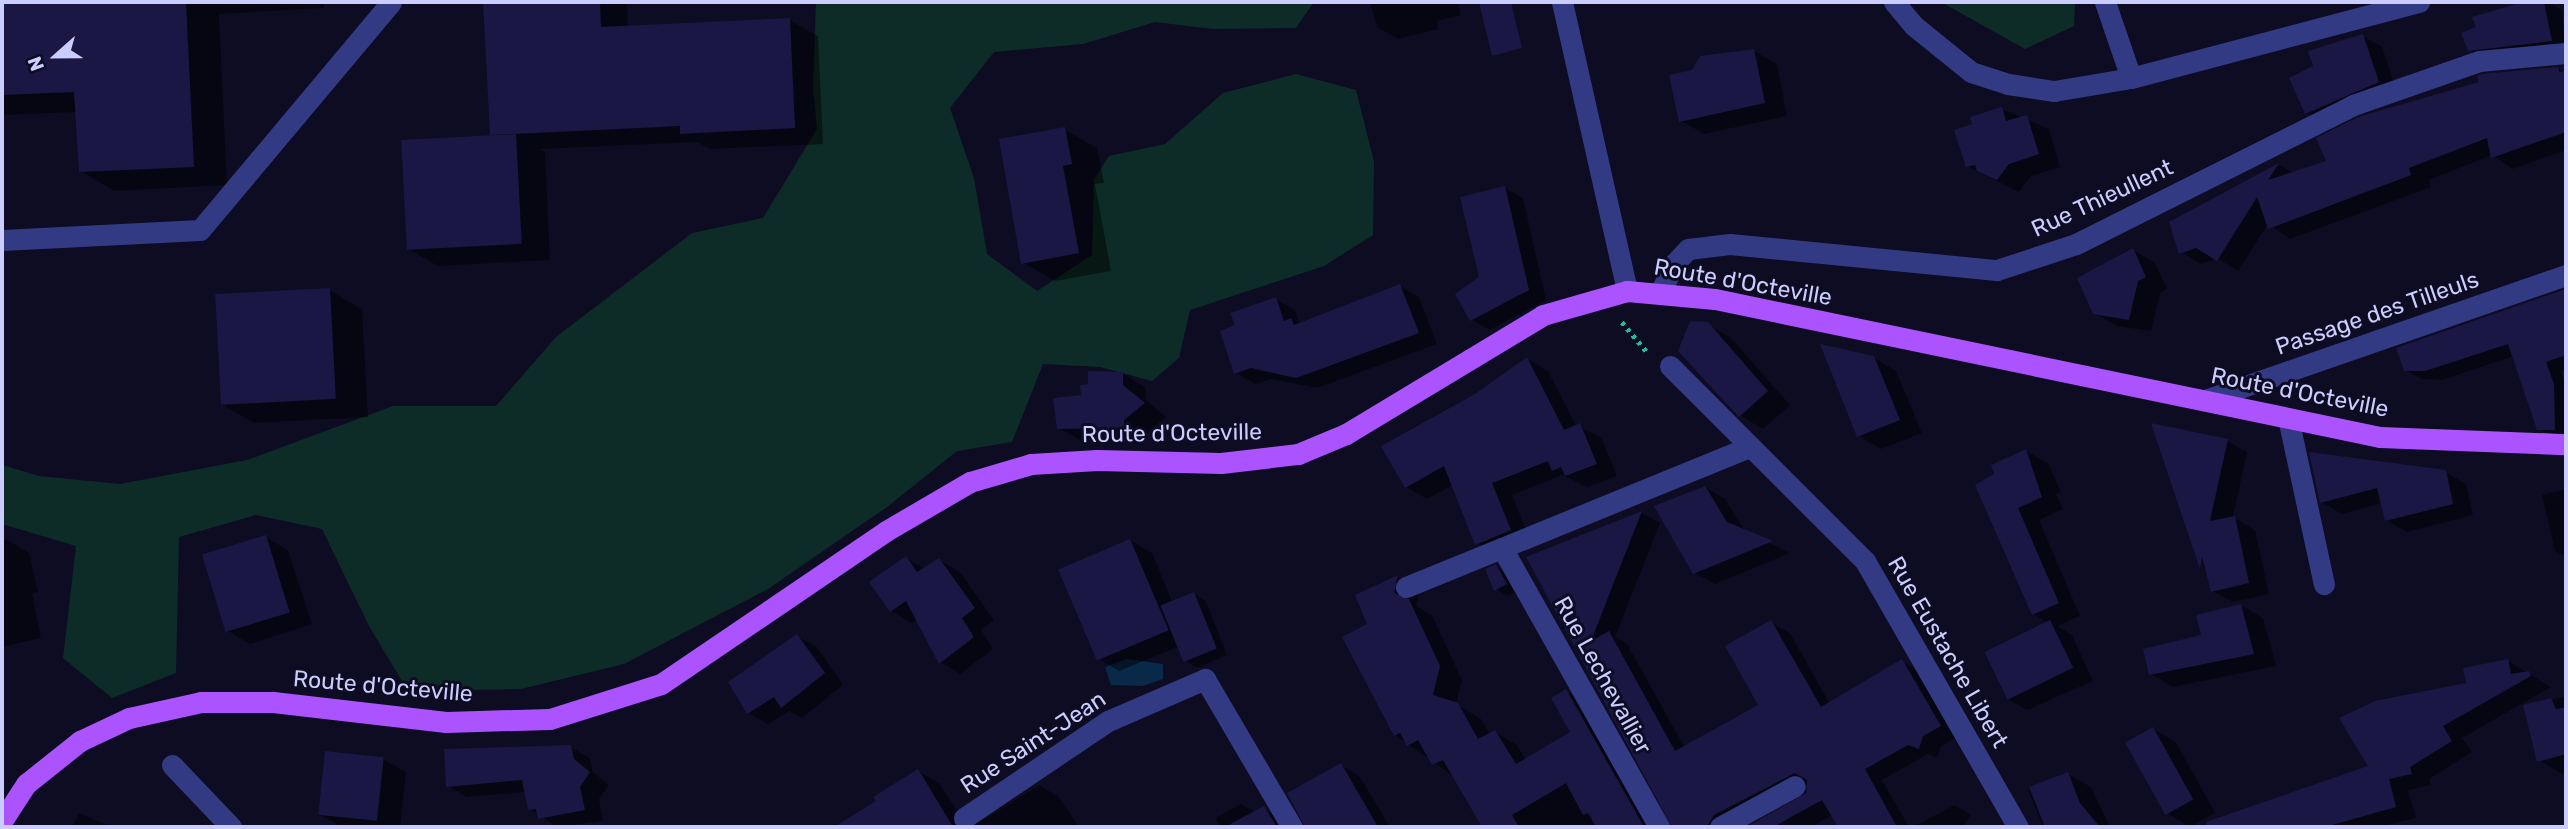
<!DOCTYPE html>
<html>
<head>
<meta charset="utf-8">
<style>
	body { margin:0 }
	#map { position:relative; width:2568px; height:829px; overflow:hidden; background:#0d0c22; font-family:Rubik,sans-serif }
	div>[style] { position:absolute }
	.green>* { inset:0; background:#0e2c27 }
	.water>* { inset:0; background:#092948 }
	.shadow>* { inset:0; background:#0007 }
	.building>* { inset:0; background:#1a1744; transform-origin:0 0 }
	.path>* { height:4.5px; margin-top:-2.25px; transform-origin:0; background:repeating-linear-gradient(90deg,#26ba9e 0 3.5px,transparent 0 8.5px) }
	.minor>* { height:21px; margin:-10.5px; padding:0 10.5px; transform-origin:10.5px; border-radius:10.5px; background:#333a84 }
	.major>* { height:21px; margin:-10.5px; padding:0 10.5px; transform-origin:10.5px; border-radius:10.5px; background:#aa53ff }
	span { translate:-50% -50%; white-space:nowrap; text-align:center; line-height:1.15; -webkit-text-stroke:6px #0d0c22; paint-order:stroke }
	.street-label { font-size:23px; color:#cccdff }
	.frame { position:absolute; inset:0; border:4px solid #cccdff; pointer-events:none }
	.north { position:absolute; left:21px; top:21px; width:70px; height:70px; -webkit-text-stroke:5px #0d0c22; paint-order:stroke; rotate:249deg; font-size:19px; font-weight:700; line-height:28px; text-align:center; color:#cccdff }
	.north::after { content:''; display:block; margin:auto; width:24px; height:32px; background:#cccdff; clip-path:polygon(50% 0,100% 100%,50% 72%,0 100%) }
</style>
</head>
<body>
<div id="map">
	<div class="green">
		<i style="clip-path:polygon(816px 2px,1314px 2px,1296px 28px,1213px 29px,1155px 22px,1083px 44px,994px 52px,950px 108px,974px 178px,987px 254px,1037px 291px,1092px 255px,1094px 179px,1109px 156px,1165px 144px,1223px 93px,1296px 74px,1356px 90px,1374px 162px,1373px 235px,1324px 266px,1190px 310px,1179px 358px,1152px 381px,1100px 367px,1043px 364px,1012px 442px,957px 451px,887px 507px,768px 589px,624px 664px,521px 689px,408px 691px,369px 626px,322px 529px,256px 515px,179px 537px,176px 673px,112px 698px,63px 658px,76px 546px,2px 524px,2px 465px,39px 476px,120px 484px,247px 460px,393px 406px,496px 406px,556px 337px,692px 233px,763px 218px,817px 129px,813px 87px)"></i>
		<i style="clip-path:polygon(1941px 2px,2075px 2px,2074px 26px,2025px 49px)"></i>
	</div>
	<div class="water">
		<i style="clip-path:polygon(1127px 659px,1163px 664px,1163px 679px,1143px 686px,1111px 685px,1105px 667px)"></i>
	</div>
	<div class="shadow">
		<i style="clip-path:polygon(2px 2px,324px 2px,324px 8px,219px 14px,227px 185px,114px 191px,81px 171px,77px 112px,2px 115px)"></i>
		<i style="clip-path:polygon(485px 2px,627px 2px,628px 28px,789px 20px,818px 36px,823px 144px,710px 149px,697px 142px,540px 149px,545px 152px,550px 260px,438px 266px,408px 249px,496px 136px,492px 134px)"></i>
		<i style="clip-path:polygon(1370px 2px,1458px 2px,1461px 15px,1437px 21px,1438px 29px,1398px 39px,1377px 27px)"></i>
		<i style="clip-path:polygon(2532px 2px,2548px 2px,2562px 10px,2566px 52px,2488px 61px,2469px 50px,2478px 28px,2474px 18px)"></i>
		<i style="clip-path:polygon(2363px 36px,2382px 47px,2397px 92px,2325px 124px,2307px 113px)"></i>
		<i style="clip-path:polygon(1754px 51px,1777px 64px,1787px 116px,1704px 134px,1681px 121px)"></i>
		<i style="clip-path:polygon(2558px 69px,2566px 73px,2566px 150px,2513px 169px,2492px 155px,2429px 180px,2431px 187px,2290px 239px,2268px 224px,2238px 271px,2217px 258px,2201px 264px,2181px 252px,2171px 223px,2279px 165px,2294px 173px,2329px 162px)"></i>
		<i style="clip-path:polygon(2002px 109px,2049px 129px,2060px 167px,2031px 176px,2019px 192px,1967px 166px,1975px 125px)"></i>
		<i style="clip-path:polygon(1064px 129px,1097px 148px,1104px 183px,1095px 184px,1111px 271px,1055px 281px,1022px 262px)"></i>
		<i style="clip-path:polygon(1505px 188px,1523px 198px,1546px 300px,1490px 330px,1472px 320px)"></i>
		<i style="clip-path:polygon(2133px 250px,2155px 263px,2167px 289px,2160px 293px,2151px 331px,2117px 326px,2094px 313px)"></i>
		<i style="clip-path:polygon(1400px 286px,1419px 297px,1437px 344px,1317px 388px,1271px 379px,1255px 384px,1236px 373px,1237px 326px,1275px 299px,1295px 310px,1300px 325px)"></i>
		<i style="clip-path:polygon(2566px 289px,2566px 370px,2561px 371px,2566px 385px,2566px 439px,2538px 429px,2514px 356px,2442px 380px,2422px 379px,2405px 370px)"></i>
		<i style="clip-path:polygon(329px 290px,362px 309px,368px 417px,254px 423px,221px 404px)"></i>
		<i style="clip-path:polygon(1707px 324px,1731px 338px,1790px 405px,1763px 429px,1741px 416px)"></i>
		<i style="clip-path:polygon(1873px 357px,1896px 371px,1922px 433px,1881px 449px,1858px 436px)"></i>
		<i style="clip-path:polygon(1527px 359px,1548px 371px,1576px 426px,1601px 437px,1617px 476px,1587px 487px,1562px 475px,1512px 495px,1531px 542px,1498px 556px,1477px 543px,1453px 485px,1427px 499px,1406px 487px,1476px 395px)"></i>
		<i style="clip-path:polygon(1122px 373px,1145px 387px,1146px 400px,1166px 417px,1147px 433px,1147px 440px,1082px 441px,1059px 428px,1083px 396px)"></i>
		<i style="clip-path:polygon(2154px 425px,2227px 441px,2247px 452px,2233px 517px,2255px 530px,2269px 594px,2232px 602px,2212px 591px)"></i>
		<i style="clip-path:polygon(2026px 451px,2048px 463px,2061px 492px,2056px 494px,2063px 509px,2039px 520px,2080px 616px,2057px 626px,2072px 635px,2093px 681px,2027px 710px,2006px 698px,2049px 623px,2033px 614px,1997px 475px)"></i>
		<i style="clip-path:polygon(2311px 454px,2445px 472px,2466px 484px,2473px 515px,2407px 532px,2386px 520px,2382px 503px,2342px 514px,2321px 502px)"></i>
		<i style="clip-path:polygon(1705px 487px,1725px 499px,1745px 531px,1790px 553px,1715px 584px,1695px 573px)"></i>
		<i style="clip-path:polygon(2566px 489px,2566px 557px,2555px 551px,2542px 495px)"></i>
		<i style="clip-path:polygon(1642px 513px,1660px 523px,1615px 637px,1627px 644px,1685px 748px,1760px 706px,1771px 622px,1790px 633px,1830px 704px,1902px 661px,1920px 672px,1958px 737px,1941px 746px,1937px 758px,1928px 754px,1882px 780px,1909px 827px,1840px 827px,1833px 815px,1810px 827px,1750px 827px,1803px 798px,1807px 785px,1731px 827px,1681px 827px,1528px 558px)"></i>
		<i style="clip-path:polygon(265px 537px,288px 550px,312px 624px,250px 644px,228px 631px)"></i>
		<i style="clip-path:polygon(6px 539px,29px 553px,38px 592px,32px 593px,41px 638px,2px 647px,2px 540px)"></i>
		<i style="clip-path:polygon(1130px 540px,1152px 553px,1173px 603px,1194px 594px,1206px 601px,1227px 655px,1197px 668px,1186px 661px,1180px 646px,1119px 671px,1097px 658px)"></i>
		<i style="clip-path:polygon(906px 558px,925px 569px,939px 560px,960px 572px,994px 620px,981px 630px,993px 649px,960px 674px,940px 662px,917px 619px,912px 623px,891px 611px)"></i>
		<i style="clip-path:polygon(1496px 566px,1508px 573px,1518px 591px,1507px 596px,1496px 589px)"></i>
		<i style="clip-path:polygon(1398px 577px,1420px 590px,1416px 606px,1432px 615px,1462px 680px,1456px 704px,1481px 719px,1490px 735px,1495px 732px,1517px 745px,1526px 760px,1573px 733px,1566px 691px,1589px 704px,1658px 827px,1484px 827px,1455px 777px,1395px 735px,1369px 625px,1357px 596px)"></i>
		<i style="clip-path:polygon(2241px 605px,2263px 618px,2276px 666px,2173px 687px,2151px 674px)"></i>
		<i style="clip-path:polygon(797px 636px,817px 647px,843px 685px,802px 718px,789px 711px,768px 724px,748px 713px)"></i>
		<i style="clip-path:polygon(2507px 660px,2551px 687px,2462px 738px,2472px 752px,2429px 779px,2431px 785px,2408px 790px,2416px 818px,2378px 827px,2257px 827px,2250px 809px,2371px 767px,2468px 684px)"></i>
		<i style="clip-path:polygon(2566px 696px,2566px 773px,2562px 774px,2539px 760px,2525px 707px)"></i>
		<i style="clip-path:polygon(2153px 729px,2176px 742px,2215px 813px,2190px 827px,2167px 813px)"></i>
		<i style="clip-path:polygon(570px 747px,590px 758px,593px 772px,609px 785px,599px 799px,603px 821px,557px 827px,530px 809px,526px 792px,467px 797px,448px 786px)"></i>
		<i style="clip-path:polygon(383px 759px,406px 772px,400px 827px,342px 827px,319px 814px)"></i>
		<i style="clip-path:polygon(1341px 765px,1360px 777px,1390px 827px,1306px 827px)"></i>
		<i style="clip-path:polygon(918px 771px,940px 784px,967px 827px,858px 827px,852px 818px)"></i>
		<i style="clip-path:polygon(2068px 774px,2091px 787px,2110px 827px,2043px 827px,2028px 789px)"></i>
		<i style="clip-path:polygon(1039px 785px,1059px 797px,1079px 827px,972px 827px)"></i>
		<i style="clip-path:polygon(1241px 804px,1256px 812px,1264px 808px,1289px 827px,1220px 827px,1216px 818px)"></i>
		<i style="clip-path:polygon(1954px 805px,1971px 815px,1963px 827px,1913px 827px)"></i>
		<i style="clip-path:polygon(79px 813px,107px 825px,110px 827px,72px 827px)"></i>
	</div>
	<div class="building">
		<i style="clip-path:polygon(2px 2px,186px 2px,194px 167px,79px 172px,74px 92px,2px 95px)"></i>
		<i style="clip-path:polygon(483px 2px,600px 2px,601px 27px,790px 18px,795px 128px,680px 134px,680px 126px,490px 135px)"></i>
		<i style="clip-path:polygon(1479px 2px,1511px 2px,1522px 48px,1492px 56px)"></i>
		<i style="clip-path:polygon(2523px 2px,2544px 2px,2552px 41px,2468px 51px,2461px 33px,2476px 27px,2472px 17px)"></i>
		<i style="clip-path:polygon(2363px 34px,2379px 82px,2305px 114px,2289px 78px,2313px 66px,2308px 51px)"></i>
		<i style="clip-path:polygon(1754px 49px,1765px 103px,1679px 122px,1669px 75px,1692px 70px,1700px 56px)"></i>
		<i style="clip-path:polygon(2558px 67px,2559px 72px,2566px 71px,2566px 132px,2491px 158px,2487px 138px,2409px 168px,2411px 175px,2268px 229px,2257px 197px,2217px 261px,2196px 248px,2179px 254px,2169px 222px,2279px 163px,2268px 180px,2326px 161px,2316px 138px,2358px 117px,2479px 82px,2477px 76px,2482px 74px)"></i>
		<i style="clip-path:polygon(2002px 107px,2006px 121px,2027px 115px,2039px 154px,2009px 164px,1997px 180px,1977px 171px,1975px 165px,1966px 167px,1954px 130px,1972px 124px,1970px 117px)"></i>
		<i style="clip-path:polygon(1065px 127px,1072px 164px,1063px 166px,1079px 253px,1021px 264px,999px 139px)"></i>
		<i style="left:516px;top:134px;width:110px;height:115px;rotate:87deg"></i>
		<i style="clip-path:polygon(1505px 186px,1529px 290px,1470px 321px,1455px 294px,1479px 277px,1460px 197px)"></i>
		<i style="clip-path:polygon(2133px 248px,2146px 277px,2138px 281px,2129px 320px,2093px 314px,2077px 278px)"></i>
		<i style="clip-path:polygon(1400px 284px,1419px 333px,1296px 378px,1251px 368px,1234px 374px,1220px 331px,1235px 325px,1230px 313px,1276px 297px,1284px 321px,1291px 318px,1294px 325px)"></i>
		<i style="left:330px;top:288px;width:111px;height:115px;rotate:87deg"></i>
		<i style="clip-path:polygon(2566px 289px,2566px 355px,2546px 362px,2554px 384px,2555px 430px,2537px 430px,2508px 344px,2425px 371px,2404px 371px,2396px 348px)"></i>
		<i style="clip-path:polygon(1690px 321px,1708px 322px,1768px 391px,1739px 417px,1678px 351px)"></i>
		<i style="clip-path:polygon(1820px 344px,1874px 356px,1900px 420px,1857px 437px)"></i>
		<i style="clip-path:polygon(1527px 357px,1564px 430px,1580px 423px,1597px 464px,1565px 476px,1561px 467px,1552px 471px,1548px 461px,1492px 483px,1511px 530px,1475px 545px,1444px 466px,1405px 488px,1381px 446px,1475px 394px)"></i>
		<i style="clip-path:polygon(1088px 371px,1123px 372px,1123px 385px,1145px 403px,1124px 420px,1124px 428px,1057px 429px,1053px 398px,1081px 395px,1080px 385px,1088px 384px)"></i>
		<i style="clip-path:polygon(2151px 423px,2228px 439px,2210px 521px,2235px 516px,2249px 583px,2211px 592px,2202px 557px,2200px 569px)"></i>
		<i style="clip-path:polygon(2026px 449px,2042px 497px,2018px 508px,2059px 603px,2032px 615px,1975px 485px,1994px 474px,1991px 465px)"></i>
		<i style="clip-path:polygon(2309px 452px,2446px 470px,2453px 504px,2385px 521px,2377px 488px,2320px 503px)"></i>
		<i style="clip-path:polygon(1705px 486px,1727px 522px,1773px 541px,1693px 574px,1654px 506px)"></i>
		<i style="clip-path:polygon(1642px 511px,1591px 641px,1609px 631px,1675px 751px,1758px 705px,1725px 646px,1771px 620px,1821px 707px,1902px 659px,1941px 726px,1923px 736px,1919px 749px,1908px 745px,1865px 769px,1897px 827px,1838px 827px,1822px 800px,1773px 827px,1747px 827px,1806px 793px,1807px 780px,1795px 773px,1714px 815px,1707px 827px,1672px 827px,1526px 557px)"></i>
		<i style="left:266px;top:535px;width:81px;height:67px;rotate:73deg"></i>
		<i style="left:1130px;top:539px;width:99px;height:78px;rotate:67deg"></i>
		<i style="clip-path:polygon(906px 556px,917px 572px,939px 558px,975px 608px,962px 618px,974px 637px,939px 664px,906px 601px,890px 612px,869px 582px)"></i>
		<i style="clip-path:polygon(1496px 564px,1507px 584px,1494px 591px,1485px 569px)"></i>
		<i style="clip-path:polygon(1398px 575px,1394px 593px,1409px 599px,1440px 666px,1433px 695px,1458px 703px,1478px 739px,1495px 730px,1516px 764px,1570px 732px,1551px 698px,1566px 689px,1644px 827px,1596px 827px,1588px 813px,1583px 815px,1566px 783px,1512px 815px,1519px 827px,1482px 827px,1443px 760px,1432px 765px,1418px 740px,1407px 746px,1400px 733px,1394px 736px,1342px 637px,1367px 624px,1355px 595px)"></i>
		<i style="left:1194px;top:592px;width:61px;height:36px;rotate:68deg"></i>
		<i style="clip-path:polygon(2241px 604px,2254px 654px,2149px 675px,2143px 649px,2201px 635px,2196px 615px)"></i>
		<i style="left:2050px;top:620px;width:53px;height:73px;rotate:64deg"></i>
		<i style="clip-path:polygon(797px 634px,825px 673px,781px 708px,774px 697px,747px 714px,728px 682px)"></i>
		<i style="clip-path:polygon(2508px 659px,2511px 674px,2529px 671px,2531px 676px,2443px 726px,2452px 741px,2410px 767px,2412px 774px,2389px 779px,2396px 807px,2325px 827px,2207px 827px,2206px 822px,2368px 766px,2339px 718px,2375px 701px,2466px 683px,2463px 668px)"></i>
		<i style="clip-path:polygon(2551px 698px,2556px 709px,2566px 707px,2566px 754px,2537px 762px,2523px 705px)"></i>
		<i style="left:2153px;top:727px;width:83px;height:32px;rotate:61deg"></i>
		<i style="clip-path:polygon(571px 745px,574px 759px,590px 772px,580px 787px,585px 810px,538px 819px,536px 809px,528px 810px,522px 780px,446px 787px,444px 749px)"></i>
		<i style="left:325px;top:751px;width:59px;height:64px;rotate:6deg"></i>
		<i style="clip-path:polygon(1341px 763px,1378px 827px,1305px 827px,1287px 793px)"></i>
		<i style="clip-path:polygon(918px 769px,953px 827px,834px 827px,876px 801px,873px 797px)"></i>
		<i style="clip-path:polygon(2068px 772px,2080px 803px,2100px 827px,2045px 827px,2029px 787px)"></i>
		<i style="clip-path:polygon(1264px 806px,1277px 827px,1225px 827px)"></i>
	</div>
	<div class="path">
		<i style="left:1622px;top:322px;width:38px;rotate:50deg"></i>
	</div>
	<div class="minor">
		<i style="left:1562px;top:2px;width:296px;rotate:77.3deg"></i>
		<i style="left:1894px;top:2px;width:30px;rotate:50deg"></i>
		<i style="left:1913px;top:25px;width:75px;rotate:39deg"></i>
		<i style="left:1971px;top:72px;width:39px;rotate:18deg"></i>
		<i style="left:2008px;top:84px;width:47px;rotate:8.7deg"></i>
		<i style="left:2054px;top:91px;width:78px;rotate:-9.6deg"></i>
		<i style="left:2131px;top:78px;width:298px;rotate:-14.8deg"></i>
		<i style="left:2105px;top:2px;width:80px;rotate:71.1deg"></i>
		<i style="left:2px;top:240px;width:198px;rotate:-2.9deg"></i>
		<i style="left:200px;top:230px;width:297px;rotate:-50deg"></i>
		<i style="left:1661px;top:291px;width:29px;rotate:-65deg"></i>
		<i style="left:1673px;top:265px;width:22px;rotate:-47deg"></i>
		<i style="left:1688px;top:249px;width:42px;rotate:-6.8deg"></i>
		<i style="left:1730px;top:244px;width:268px;rotate:5.6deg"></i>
		<i style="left:1997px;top:270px;width:83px;rotate:-18.2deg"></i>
		<i style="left:2076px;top:244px;width:310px;rotate:-26.6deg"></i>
		<i style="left:2353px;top:105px;width:133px;rotate:-19.2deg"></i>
		<i style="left:2479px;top:61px;width:87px;rotate:-5.3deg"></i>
		<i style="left:1670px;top:366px;width:276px;rotate:45deg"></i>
		<i style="left:1865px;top:561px;width:307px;rotate:60.1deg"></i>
		<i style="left:2205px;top:400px;width:382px;rotate:-19.1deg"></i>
		<i style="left:2288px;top:418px;width:170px;rotate:77.8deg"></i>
		<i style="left:1502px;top:548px;width:320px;rotate:60.6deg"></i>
		<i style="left:1406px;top:587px;width:368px;rotate:-22.2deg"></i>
		<i style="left:172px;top:765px;width:86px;rotate:46.4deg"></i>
		<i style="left:964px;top:818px;width:174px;rotate:-34deg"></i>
		<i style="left:1108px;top:721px;width:106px;rotate:-23.4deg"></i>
		<i style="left:1205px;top:679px;width:172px;rotate:59.6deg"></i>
		<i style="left:1720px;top:827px;width:85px;rotate:-28.7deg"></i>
	</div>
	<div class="major">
		<i style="left:2px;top:821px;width:44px;rotate:-57deg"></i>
		<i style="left:26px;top:784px;width:69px;rotate:-38.5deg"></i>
		<i style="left:80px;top:741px;width:54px;rotate:-25.1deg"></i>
		<i style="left:129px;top:718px;width:74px;rotate:-12.5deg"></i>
		<i style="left:201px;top:702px;width:72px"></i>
		<i style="left:273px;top:702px;width:174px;rotate:6.6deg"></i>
		<i style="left:446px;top:722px;width:104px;rotate:-1.7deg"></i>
		<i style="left:550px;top:719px;width:116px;rotate:-17.5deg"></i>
		<i style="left:661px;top:684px;width:272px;rotate:-34.2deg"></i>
		<i style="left:886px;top:531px;width:97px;rotate:-30.3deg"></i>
		<i style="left:970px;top:482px;width:64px;rotate:-16.4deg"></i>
		<i style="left:1031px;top:464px;width:66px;rotate:-3.5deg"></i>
		<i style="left:1097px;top:460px;width:124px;rotate:1.4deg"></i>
		<i style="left:1221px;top:463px;width:78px;rotate:-6.7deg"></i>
		<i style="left:1298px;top:454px;width:52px;rotate:-22.6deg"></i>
		<i style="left:1346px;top:434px;width:230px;rotate:-31.1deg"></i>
		<i style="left:1543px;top:315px;width:87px;rotate:-15.9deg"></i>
		<i style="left:1627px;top:291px;width:88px;rotate:5.2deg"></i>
		<i style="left:1715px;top:299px;width:679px;rotate:11.72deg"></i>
		<i style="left:2380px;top:437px;width:186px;rotate:2.2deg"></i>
	</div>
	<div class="street-label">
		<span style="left:2102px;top:198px;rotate:-25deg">Rue Thieullent</span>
		<span style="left:1743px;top:282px;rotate:10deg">Route d'Octeville</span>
		<span style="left:2377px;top:313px;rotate:-19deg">Passage des Tilleuls</span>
		<span style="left:2300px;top:392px;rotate:11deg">Route d'Octeville</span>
		<span style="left:1172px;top:433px;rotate:-1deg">Route d'Octeville</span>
		<span style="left:1948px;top:652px;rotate:60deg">Rue Eustache Libert</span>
		<span style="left:1603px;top:675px;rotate:61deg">Rue Lechevallier</span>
		<span style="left:383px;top:686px;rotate:5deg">Route d'Octeville</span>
		<span style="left:1033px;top:742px;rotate:-33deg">Rue Saint-Jean</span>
	</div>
	<div class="frame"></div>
	<div class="north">N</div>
</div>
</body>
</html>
